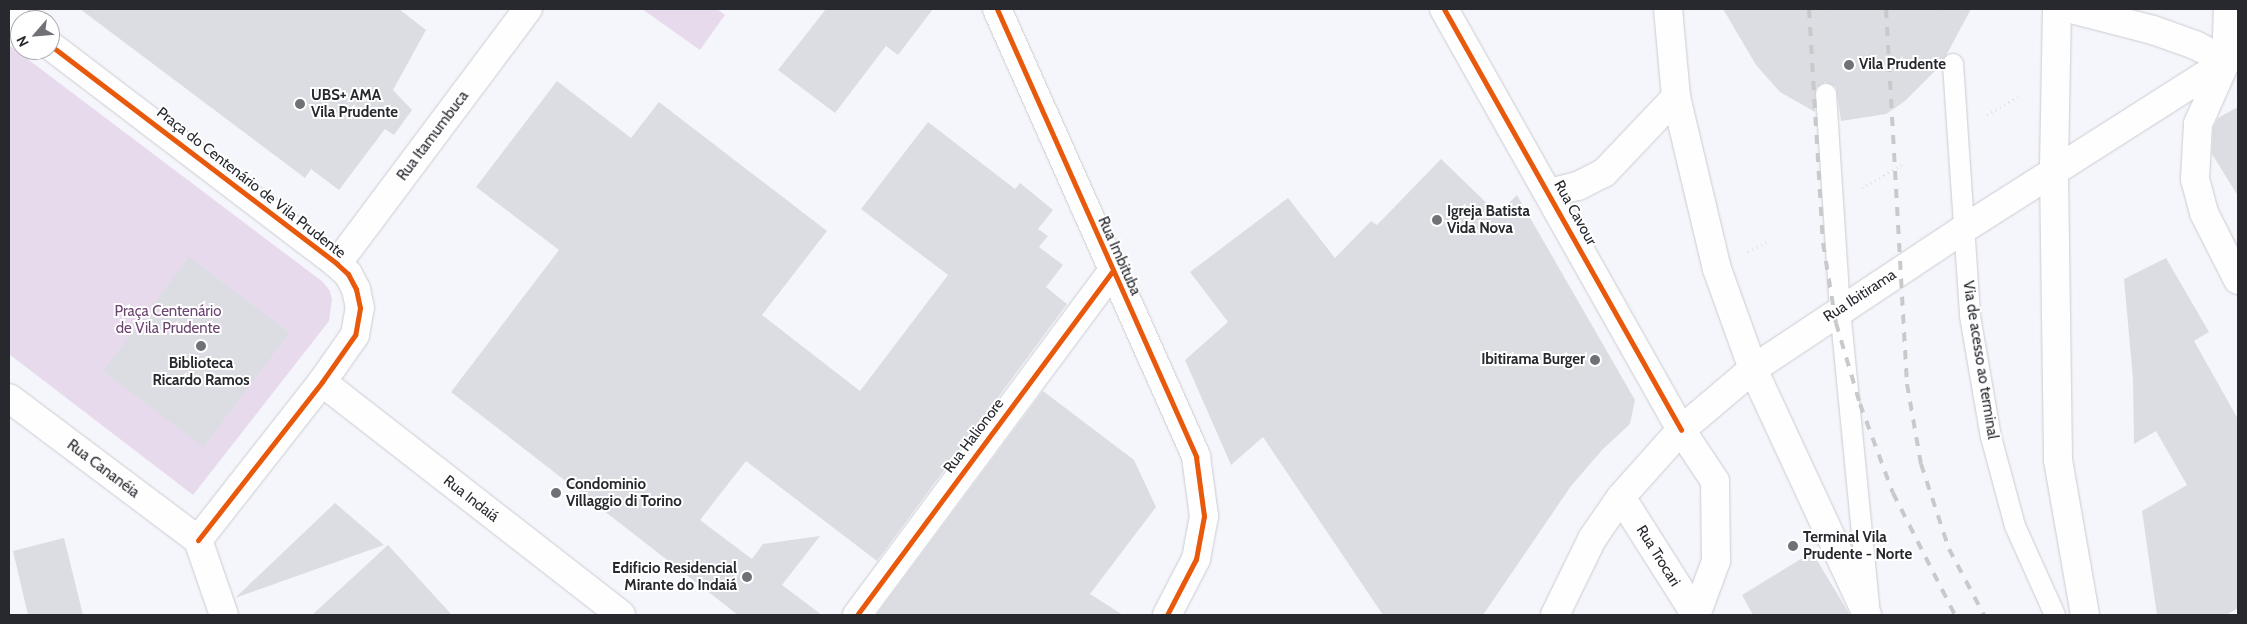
<!DOCTYPE html>
<html>
<head>
<meta charset="utf-8">
<style>
	body { margin:0 }
	#map { position:relative; width:2247px; height:624px; overflow:hidden; background:#f5f6fc; font-family:Cabin,sans-serif }
	div>[style] { position:absolute }
	.green>* { inset:0; background:#e7daec }
	.building>* { inset:0; background:#dcdde3; transform-origin:0 0 }
	.path>* { height:3px; margin-top:-1.5px; transform-origin:0; background:repeating-linear-gradient(90deg,#e0e1e2 0 1px,transparent 0 5px) }
	.roads { filter:drop-shadow(0 0 1px #caccd1) drop-shadow(0 0 1px #caccd1) }
	.service>* { height:20px; margin:-10px; padding:0 10px; transform-origin:10px; border-radius:10px; background:#fefeff }
	.minor>* { height:28px; margin:-14px; padding:0 14px; transform-origin:14px; border-radius:14px; background:#fefeff }
	.tertiary>* { height:28px; margin:-14px; padding:0 14px; transform-origin:14px; border-radius:14px; background:#fefeff }
	.secondary>* { height:28px; margin:-14px; padding:0 14px; transform-origin:14px; border-radius:14px; background:#fefeff }
	.trunk>* { height:28px; margin:-14px; padding:0 14px; transform-origin:14px; border-radius:14px; background:#fefeff }
	.rail>* { height:4px; margin-top:-2px; transform-origin:0; background:repeating-linear-gradient(90deg,#c8c9cb 0 9px,transparent 0 18px) }
	.cycleway>* { height:5px; margin:-2.5px; padding:0 2.5px; transform-origin:2.5px; border-radius:2.5px; background:#e8590c }
	.dots>* { width:14px; height:14px; translate:-50% -50%; box-sizing:border-box; border:2px solid #fff; border-radius:50% }
	span { translate:-50% -50%; white-space:nowrap; text-align:center; line-height:1.15; -webkit-text-stroke:4px #fff; paint-order:stroke }
	.poi-label { font-size:15px; color:#27292f; font-weight:700 }
	.left { translate:0 -50%; text-align:left }
	.right { translate:-100% -50%; text-align:right }
	.street-label { font-size:15px; color:#27292f }
	.park-label { font-size:15px; color:#6c4471 }
	.frame { position:absolute; inset:0; border:10px solid #27292f; pointer-events:none }
	.north { position:absolute; left:10px; top:10px; width:50px; height:50px; box-sizing:border-box; background:#fff; border:1px solid #a9a9ac; border-radius:50%; rotate:243deg; font-size:14px; font-weight:700; line-height:20px; text-align:center; color:#27292f }
	.north::after { content:''; display:block; margin:auto; width:18px; height:22px; background:#6f7177; clip-path:polygon(50% 0,100% 100%,50% 72%,0 100%) }
</style>
</head>
<body>
<div id="map">
	<div class="green">
		<i style="clip-path:polygon(642px 9px,717px 9px,725px 15px,700px 50px)"></i>
		<i style="clip-path:polygon(9px 45px,323px 282px,330px 291px,332px 299px,329px 321px,193px 495px,9px 354px)"></i>
	</div>
	<div class="building">
		<i style="clip-path:polygon(80px 9px,399px 9px,426px 30px,393px 90px,412px 110px,394px 135px,385px 129px,339px 190px,311px 169px,305px 178px)"></i>
		<i style="clip-path:polygon(826px 9px,933px 9px,898px 55px,886px 46px,835px 113px,778px 70px)"></i>
		<i style="clip-path:polygon(1723px 9px,1971px 9px,1941px 65px,1905px 101px,1886px 114px,1841px 121px,1836px 87px,1825px 82px,1816px 88px,1815px 112px,1780px 92px,1756px 65px)"></i>
		<i style="clip-path:polygon(557px 81px,631px 138px,659px 102px,827px 231px,762px 315px,860px 391px,948px 275px,861px 209px,928px 122px,1015px 189px,1020px 183px,1053px 210px,1038px 229px,1048px 236px,1039px 247px,1063px 265px,1046px 287px,1067px 304px,877px 561px,746px 461px,700px 520px,752px 559px,763px 544px,820px 536px,782px 585px,822px 615px,738px 615px,451px 392px,559px 250px,476px 187px)"></i>
		<i style="clip-path:polygon(2238px 107px,2238px 196px,2212px 154px,2213px 128px,2218px 118px)"></i>
		<i style="clip-path:polygon(1441px 159px,1498px 214px,1517px 195px,1635px 400px,1630px 424px,1603px 449px,1571px 486px,1483px 615px,1383px 615px,1263px 437px,1231px 465px,1185px 360px,1228px 322px,1190px 272px,1288px 198px,1335px 258px,1371px 221px,1377px 225px)"></i>
		<i style="left:189px;top:257px;width:126px;height:143px;rotate:37deg"></i>
		<i style="clip-path:polygon(2166px 258px,2209px 332px,2194px 341px,2238px 419px,2238px 608px,2226px 615px,2157px 615px,2142px 511px,2187px 485px,2156px 431px,2134px 444px,2133px 379px,2124px 279px)"></i>
		<i style="clip-path:polygon(1043px 391px,1134px 460px,1156px 507px,1090px 594px,1123px 615px,876px 615px)"></i>
		<i style="clip-path:polygon(335px 503px,384px 545px,235px 598px)"></i>
		<i style="clip-path:polygon(64px 538px,83px 615px,28px 615px,13px 551px)"></i>
		<i style="clip-path:polygon(388px 545px,452px 615px,312px 615px)"></i>
		<i style="clip-path:polygon(1812px 552px,1850px 615px,1753px 615px,1742px 595px)"></i>
	</div>
	<div class="path">
		<i style="left:1815px;top:9px;width:11px;rotate:90deg"></i>
		<i style="left:1830px;top:9px;width:12px;rotate:85deg"></i>
		<i style="left:1943px;top:9px;width:6px;rotate:90deg"></i>
		<i style="left:1987px;top:115px;width:36px;rotate:-30deg"></i>
		<i style="left:1862px;top:188px;width:48px;rotate:-30.3deg"></i>
		<i style="left:1748px;top:252px;width:25px;rotate:-29deg"></i>
	</div>
	<div class="roads">
		<div class="service">
			<i style="left:1953px;top:64px;width:253px;rotate:86.1deg"></i>
			<i style="left:1970px;top:316px;width:123px;rotate:80.2deg"></i>
			<i style="left:1991px;top:437px;width:92px;rotate:74.9deg"></i>
			<i style="left:2015px;top:526px;width:98px;rotate:65.8deg"></i>
			<i style="left:1826px;top:94px;width:215px;rotate:86.3deg"></i>
			<i style="left:1840px;top:309px;width:299px;rotate:84.4deg"></i>
		</div>
		<div class="minor">
			<i style="left:997px;top:9px;width:490px;rotate:66deg"></i>
			<i style="left:1196px;top:457px;width:60px;rotate:82.3deg"></i>
			<i style="left:1204px;top:516px;width:44px;rotate:100.5deg"></i>
			<i style="left:1196px;top:559px;width:63px;rotate:117.4deg"></i>
			<i style="left:2228px;top:9px;width:52px;rotate:92.2deg"></i>
			<i style="left:2226px;top:61px;width:69px;rotate:114deg"></i>
			<i style="left:2198px;top:124px;width:55px;rotate:93.1deg"></i>
			<i style="left:2195px;top:179px;width:35px;rotate:75deg"></i>
			<i style="left:2204px;top:213px;width:75px;rotate:63.1deg"></i>
			<i style="left:337px;top:264px;width:319px;rotate:-53.2deg"></i>
			<i style="left:1621px;top:497px;width:140px;rotate:57.6deg"></i>
			<i style="left:198px;top:540px;width:79px;rotate:70.9deg"></i>
			<i style="left:857px;top:615px;width:427px;rotate:-53.4deg"></i>
		</div>
		<div class="tertiary">
			<i style="left:1444px;top:9px;width:483px;rotate:60.6deg"></i>
			<i style="left:9px;top:14px;width:14px;rotate:36deg"></i>
			<i style="left:322px;top:382px;width:379px;rotate:37.9deg"></i>
			<i style="left:9px;top:398px;width:236px;rotate:36.9deg"></i>
			<i style="left:198px;top:540px;width:201px;rotate:-51.9deg"></i>
			<i style="left:322px;top:382px;width:57px;rotate:-54.9deg"></i>
			<i style="left:355px;top:335px;width:27px;rotate:-80deg"></i>
			<i style="left:360px;top:308px;width:19px;rotate:-102deg"></i>
			<i style="left:356px;top:289px;width:17px;rotate:-118deg"></i>
			<i style="left:348px;top:274px;width:15px;rotate:-138deg"></i>
			<i style="left:337px;top:264px;width:361px;rotate:-142.7deg"></i>
		</div>
		<div class="secondary">
			<i style="left:1681px;top:430px;width:61px;rotate:56.3deg"></i>
			<i style="left:1715px;top:481px;width:80px;rotate:89.3deg"></i>
			<i style="left:1716px;top:561px;width:58px;rotate:110.3deg"></i>
			<i style="left:1555px;top:615px;width:85px;rotate:-64deg"></i>
			<i style="left:1592px;top:539px;width:51px;rotate:-55.4deg"></i>
			<i style="left:1621px;top:497px;width:90px;rotate:-48.2deg"></i>
			<i style="left:1681px;top:430px;width:94px;rotate:-40.3deg"></i>
			<i style="left:1753px;top:369px;width:251px;rotate:-33.6deg"></i>
			<i style="left:1962px;top:230px;width:327px;rotate:-32.5deg"></i>
		</div>
		<div class="trunk">
			<i style="left:1668px;top:9px;width:88px;rotate:84.8deg"></i>
			<i style="left:1676px;top:97px;width:177px;rotate:76.6deg"></i>
			<i style="left:1717px;top:269px;width:106px;rotate:70.2deg"></i>
			<i style="left:1753px;top:369px;width:271px;rotate:65.1deg"></i>
			<i style="left:2057px;top:9px;width:163px;rotate:91.1deg"></i>
			<i style="left:2054px;top:172px;width:288px;rotate:89.2deg"></i>
			<i style="left:2058px;top:460px;width:157px;rotate:80.1deg"></i>
			<i style="left:2071px;top:9px;width:85px;rotate:14.4deg"></i>
			<i style="left:2153px;top:30px;width:45px;rotate:19.7deg"></i>
			<i style="left:2195px;top:45px;width:35px;rotate:27deg"></i>
			<i style="left:1549px;top:193px;width:30px;rotate:-14deg"></i>
			<i style="left:1578px;top:186px;width:29px;rotate:-27deg"></i>
			<i style="left:1604px;top:173px;width:105px;rotate:-46.5deg"></i>
		</div>
	</div>
	<div class="rail">
		<i style="left:1809px;top:9px;width:234px;rotate:86.6deg"></i>
		<i style="left:1823px;top:243px;width:81px;rotate:80.8deg"></i>
		<i style="left:1836px;top:323px;width:84px;rotate:73.5deg"></i>
		<i style="left:1860px;top:404px;width:95px;rotate:69.7deg"></i>
		<i style="left:1893px;top:493px;width:137px;rotate:63.1deg"></i>
		<i style="left:1886px;top:9px;width:376px;rotate:86.8deg"></i>
		<i style="left:1907px;top:384px;width:81px;rotate:80.1deg"></i>
		<i style="left:1921px;top:464px;width:89px;rotate:71.8deg"></i>
		<i style="left:1949px;top:549px;width:75px;rotate:62.1deg"></i>
	</div>
	<div class="cycleway">
		<i style="left:997px;top:9px;width:490px;rotate:66deg"></i>
		<i style="left:1196px;top:457px;width:60px;rotate:82.3deg"></i>
		<i style="left:1204px;top:516px;width:44px;rotate:100.5deg"></i>
		<i style="left:1196px;top:559px;width:63px;rotate:117.4deg"></i>
		<i style="left:1444px;top:9px;width:483px;rotate:60.6deg"></i>
		<i style="left:50px;top:45px;width:361px;rotate:37.3deg"></i>
		<i style="left:337px;top:264px;width:15px;rotate:42deg"></i>
		<i style="left:348px;top:274px;width:17px;rotate:62deg"></i>
		<i style="left:356px;top:289px;width:19px;rotate:78deg"></i>
		<i style="left:360px;top:308px;width:27px;rotate:100deg"></i>
		<i style="left:355px;top:335px;width:57px;rotate:125.1deg"></i>
		<i style="left:322px;top:382px;width:201px;rotate:128.1deg"></i>
		<i style="left:857px;top:615px;width:427px;rotate:-53.4deg"></i>
	</div>
	<div class="dots">
		<i style="left:1849px;top:65px;background:#6f7177"></i>
		<i style="left:300px;top:104px;background:#6f7177"></i>
		<i style="left:1437px;top:220px;background:#6f7177"></i>
		<i style="left:201px;top:346px;background:#6f7177"></i>
		<i style="left:1595px;top:360px;background:#6f7177"></i>
		<i style="left:556px;top:493px;background:#6f7177"></i>
		<i style="left:1793px;top:546px;background:#6f7177"></i>
		<i style="left:747px;top:577px;background:#6f7177"></i>
	</div>
	<div class="poi-label">
		<span class="left" style="left:1859px;top:65px">Vila Prudente</span>
		<span class="left" style="left:311px;top:104px">UBS+ AMA<br>Vila Prudente</span>
		<span class="left" style="left:1447px;top:220px">Igreja Batista<br>Vida Nova</span>
		<span class="right" style="left:1585px;top:360px">Ibitirama Burger</span>
		<span style="left:201px;top:372px">Biblioteca<br>Ricardo Ramos</span>
		<span class="left" style="left:566px;top:493px">Condominio<br>Villaggio di Torino</span>
		<span class="left" style="left:1803px;top:546px">Terminal Vila<br>Prudente - Norte</span>
		<span class="right" style="left:737px;top:577px">Edificio Residencial<br>Mirante do Indaiá</span>
	</div>
	<div class="street-label">
		<span style="left:433px;top:136px;rotate:-53deg">Rua Itamumbuca</span>
		<span style="left:251px;top:183px;rotate:38deg">Praça do Centenário de Vila Prudente</span>
		<span style="left:1575px;top:213px;rotate:61deg">Rua Cavour</span>
		<span style="left:1119px;top:256px;rotate:66deg">Rua Imbituba</span>
		<span style="left:1860px;top:296px;rotate:-33deg">Rua Ibitirama</span>
		<span style="left:1980px;top:360px;rotate:81deg">Via de acesso ao terminal</span>
		<span style="left:974px;top:436px;rotate:-53deg">Rua Halionore</span>
		<span style="left:103px;top:469px;rotate:37deg">Rua Cananéia</span>
		<span style="left:471px;top:499px;rotate:38deg">Rua Indaiá</span>
		<span style="left:1658px;top:556px;rotate:58deg">Rua Trocari</span>
	</div>
	<div class="park-label">
		<span style="left:168px;top:320px">Praça Centenário<br>de Vila Prudente</span>
	</div>
	<div class="frame"></div>
	<div class="north">N</div>
</div>
</body>
</html>
